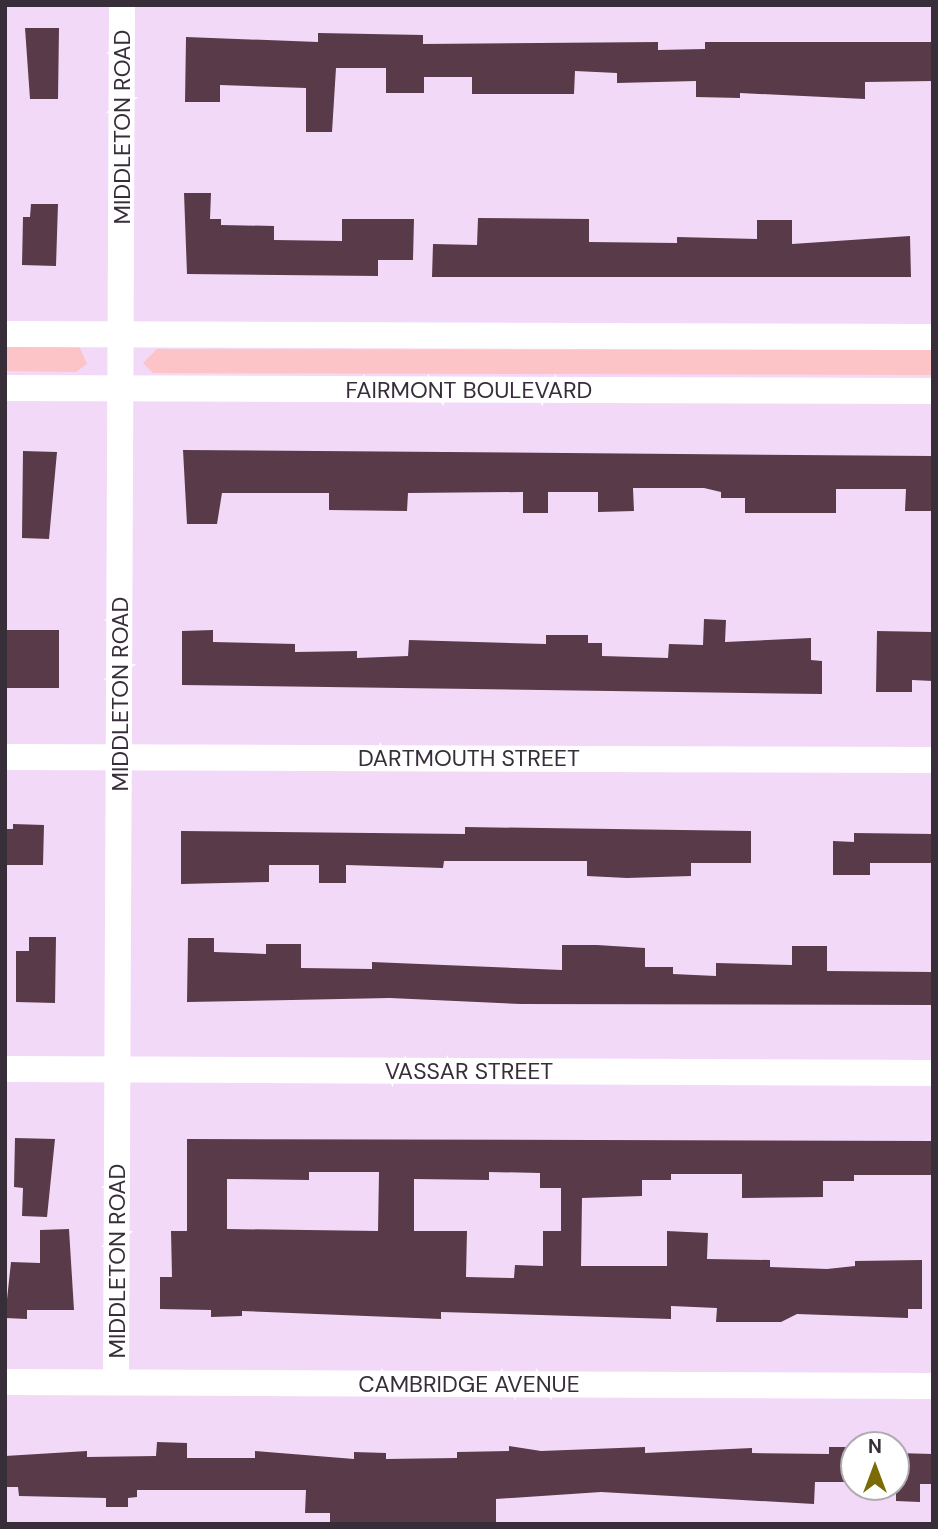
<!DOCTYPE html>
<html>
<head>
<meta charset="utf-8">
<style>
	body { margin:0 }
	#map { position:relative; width:938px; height:1529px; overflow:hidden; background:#f3d9f8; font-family:"DM Sans",sans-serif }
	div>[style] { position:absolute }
	.green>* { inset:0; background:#fcc4c6 }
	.building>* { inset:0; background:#583a48; transform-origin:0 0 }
	.minor>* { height:26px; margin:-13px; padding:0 13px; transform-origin:13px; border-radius:13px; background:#fff }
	span { translate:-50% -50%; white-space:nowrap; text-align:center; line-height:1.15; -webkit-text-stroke:7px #fff; paint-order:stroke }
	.street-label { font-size:23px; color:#382e3a }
	.frame { position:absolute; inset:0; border:7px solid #382e3a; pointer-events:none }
	.north { position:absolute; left:840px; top:1431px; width:70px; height:70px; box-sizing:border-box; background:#fff; border:2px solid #afabb0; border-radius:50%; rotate:0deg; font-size:19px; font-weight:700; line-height:28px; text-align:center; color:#382e3a }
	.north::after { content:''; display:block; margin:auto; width:24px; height:32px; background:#7b6b05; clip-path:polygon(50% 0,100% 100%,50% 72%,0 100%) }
</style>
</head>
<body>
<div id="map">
	<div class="green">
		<i style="clip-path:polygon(5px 346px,79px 346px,87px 364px,76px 372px,5px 371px)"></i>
		<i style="clip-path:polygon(157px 349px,933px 350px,933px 375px,153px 373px,143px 363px)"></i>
	</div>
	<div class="building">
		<i style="clip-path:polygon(25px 28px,59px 28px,58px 99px,30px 99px)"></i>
		<i style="clip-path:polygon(318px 33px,423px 35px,423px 44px,658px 42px,658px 50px,705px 49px,705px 42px,933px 42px,933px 81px,865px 82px,865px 99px,740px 93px,740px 98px,696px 97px,696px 81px,617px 83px,617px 73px,575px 71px,574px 94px,472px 94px,472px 77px,424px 77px,424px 93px,386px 93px,386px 68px,336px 68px,332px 132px,306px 132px,306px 88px,220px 85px,220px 102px,185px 102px,186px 37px,318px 42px)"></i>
		<i style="clip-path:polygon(184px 193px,211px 193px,210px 219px,221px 219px,221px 225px,274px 226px,274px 240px,342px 241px,342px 219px,414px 219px,413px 260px,378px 260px,378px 276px,187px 274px)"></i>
		<i style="clip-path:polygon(31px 204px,58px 204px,56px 266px,22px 265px,23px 217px,30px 217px)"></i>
		<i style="clip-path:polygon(478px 218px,589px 219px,589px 242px,677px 243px,677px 237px,757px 239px,757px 220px,792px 220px,792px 244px,910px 236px,911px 277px,432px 277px,433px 244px,477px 245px)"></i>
		<i style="clip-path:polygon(183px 450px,933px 456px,933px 511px,905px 511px,906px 489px,836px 489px,836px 513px,745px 513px,745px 498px,721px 498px,721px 492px,704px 488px,633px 488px,634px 511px,598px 512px,598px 492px,548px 492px,548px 513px,523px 513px,523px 492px,408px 493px,407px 511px,329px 510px,329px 493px,222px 493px,217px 524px,187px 524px)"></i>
		<i style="clip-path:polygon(23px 451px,57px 452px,49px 539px,22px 538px)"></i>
		<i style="clip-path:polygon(704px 619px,726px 620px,725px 642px,811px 638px,811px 660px,822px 661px,822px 694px,182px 685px,182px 631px,213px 630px,213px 642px,295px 644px,295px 652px,357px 651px,357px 658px,408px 656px,409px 640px,546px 644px,546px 635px,588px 635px,588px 643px,602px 643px,602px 656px,668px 658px,669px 644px,703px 645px)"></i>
		<i style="left:5px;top:630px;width:54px;height:58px"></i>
		<i style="clip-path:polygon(877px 631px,933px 632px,933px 681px,912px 680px,912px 692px,876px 692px)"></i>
		<i style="clip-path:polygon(13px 824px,44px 825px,43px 865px,5px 865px,5px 829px,13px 829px)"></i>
		<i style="clip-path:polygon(465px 827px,751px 831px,751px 863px,691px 863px,691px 876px,627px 878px,587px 876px,587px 861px,444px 861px,443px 868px,346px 865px,346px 883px,319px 883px,319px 865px,269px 865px,269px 882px,181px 884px,181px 831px,465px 834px)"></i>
		<i style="clip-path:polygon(854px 833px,933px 834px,933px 863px,870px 863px,870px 875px,833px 875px,833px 841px,854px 842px)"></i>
		<i style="clip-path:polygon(29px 937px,56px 937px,55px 1003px,16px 1002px,16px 951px,29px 951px)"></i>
		<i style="clip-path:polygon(188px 938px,214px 938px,214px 952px,266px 954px,266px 944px,301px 944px,301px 968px,372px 969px,372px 962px,562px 970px,562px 945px,597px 945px,645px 948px,645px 967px,673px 967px,673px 974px,716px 976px,716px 963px,792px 965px,792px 946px,827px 946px,827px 971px,933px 972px,933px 1005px,521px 1004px,390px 998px,187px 1002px)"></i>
		<i style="clip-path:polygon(15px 1138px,55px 1139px,47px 1217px,22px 1216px,23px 1188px,14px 1187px)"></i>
		<i style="clip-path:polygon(evenodd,187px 1139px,933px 1141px,933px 1175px,854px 1175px,854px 1181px,823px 1181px,823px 1197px,742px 1198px,742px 1174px,671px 1174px,671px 1180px,642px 1180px,642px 1196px,582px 1198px,581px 1266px,667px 1266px,667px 1231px,708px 1233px,707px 1259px,770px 1260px,770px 1267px,827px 1269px,855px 1266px,855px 1261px,922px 1260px,922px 1309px,908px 1309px,908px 1318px,797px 1314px,781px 1322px,716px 1322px,717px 1308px,671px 1306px,671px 1319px,441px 1312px,441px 1319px,242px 1311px,242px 1316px,211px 1317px,211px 1310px,160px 1309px,160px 1277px,172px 1277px,171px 1231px,187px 1231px,187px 1139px,309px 1172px,379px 1172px,378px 1231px,227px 1229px,227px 1179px,309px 1180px,309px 1172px,187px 1139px,489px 1172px,540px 1173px,540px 1188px,561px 1188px,561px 1231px,543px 1231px,543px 1266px,515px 1265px,514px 1278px,466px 1277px,467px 1231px,414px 1231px,414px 1179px,489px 1180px,489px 1172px)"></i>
		<i style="clip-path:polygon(69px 1229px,74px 1310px,27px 1310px,27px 1319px,5px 1318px,11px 1262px,40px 1263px,40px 1230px)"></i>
		<i style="clip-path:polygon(157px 1442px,187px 1443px,187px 1458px,255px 1458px,255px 1451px,354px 1459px,354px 1452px,386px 1453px,386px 1459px,457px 1458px,457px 1452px,509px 1451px,509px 1446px,541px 1451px,645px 1447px,645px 1453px,752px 1448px,752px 1453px,829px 1454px,829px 1447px,854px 1447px,854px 1482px,815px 1482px,814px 1504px,601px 1492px,496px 1499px,496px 1524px,330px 1524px,330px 1513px,305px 1513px,306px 1490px,137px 1490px,137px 1497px,128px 1498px,128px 1507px,106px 1507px,106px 1498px,19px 1496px,18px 1487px,5px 1487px,5px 1456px,87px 1451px,87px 1457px,156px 1456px)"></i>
		<i style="clip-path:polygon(896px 1453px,933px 1454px,933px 1484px,920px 1484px,920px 1502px,896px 1501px)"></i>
	</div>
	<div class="minor">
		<i style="left:5px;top:334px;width:928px;rotate:0.19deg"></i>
		<i style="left:5px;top:388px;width:928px;rotate:0.19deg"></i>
		<i style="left:5px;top:757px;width:928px;rotate:0.19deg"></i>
		<i style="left:5px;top:1069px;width:928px;rotate:0.25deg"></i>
		<i style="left:5px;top:1382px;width:928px;rotate:0.25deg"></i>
		<i style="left:116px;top:1382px;width:1377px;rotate:-89.75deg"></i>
	</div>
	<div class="street-label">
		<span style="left:122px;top:127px;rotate:-90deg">MIDDLETON ROAD</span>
		<span style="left:469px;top:390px">FAIRMONT BOULEVARD</span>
		<span style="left:120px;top:694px;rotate:-90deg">MIDDLETON ROAD</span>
		<span style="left:469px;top:758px">DARTMOUTH STREET</span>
		<span style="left:469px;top:1071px">VASSAR STREET</span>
		<span style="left:117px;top:1261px;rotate:-90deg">MIDDLETON ROAD</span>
		<span style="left:469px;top:1384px">CAMBRIDGE AVENUE</span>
	</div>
	<div class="frame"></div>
	<div class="north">N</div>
</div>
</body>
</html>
